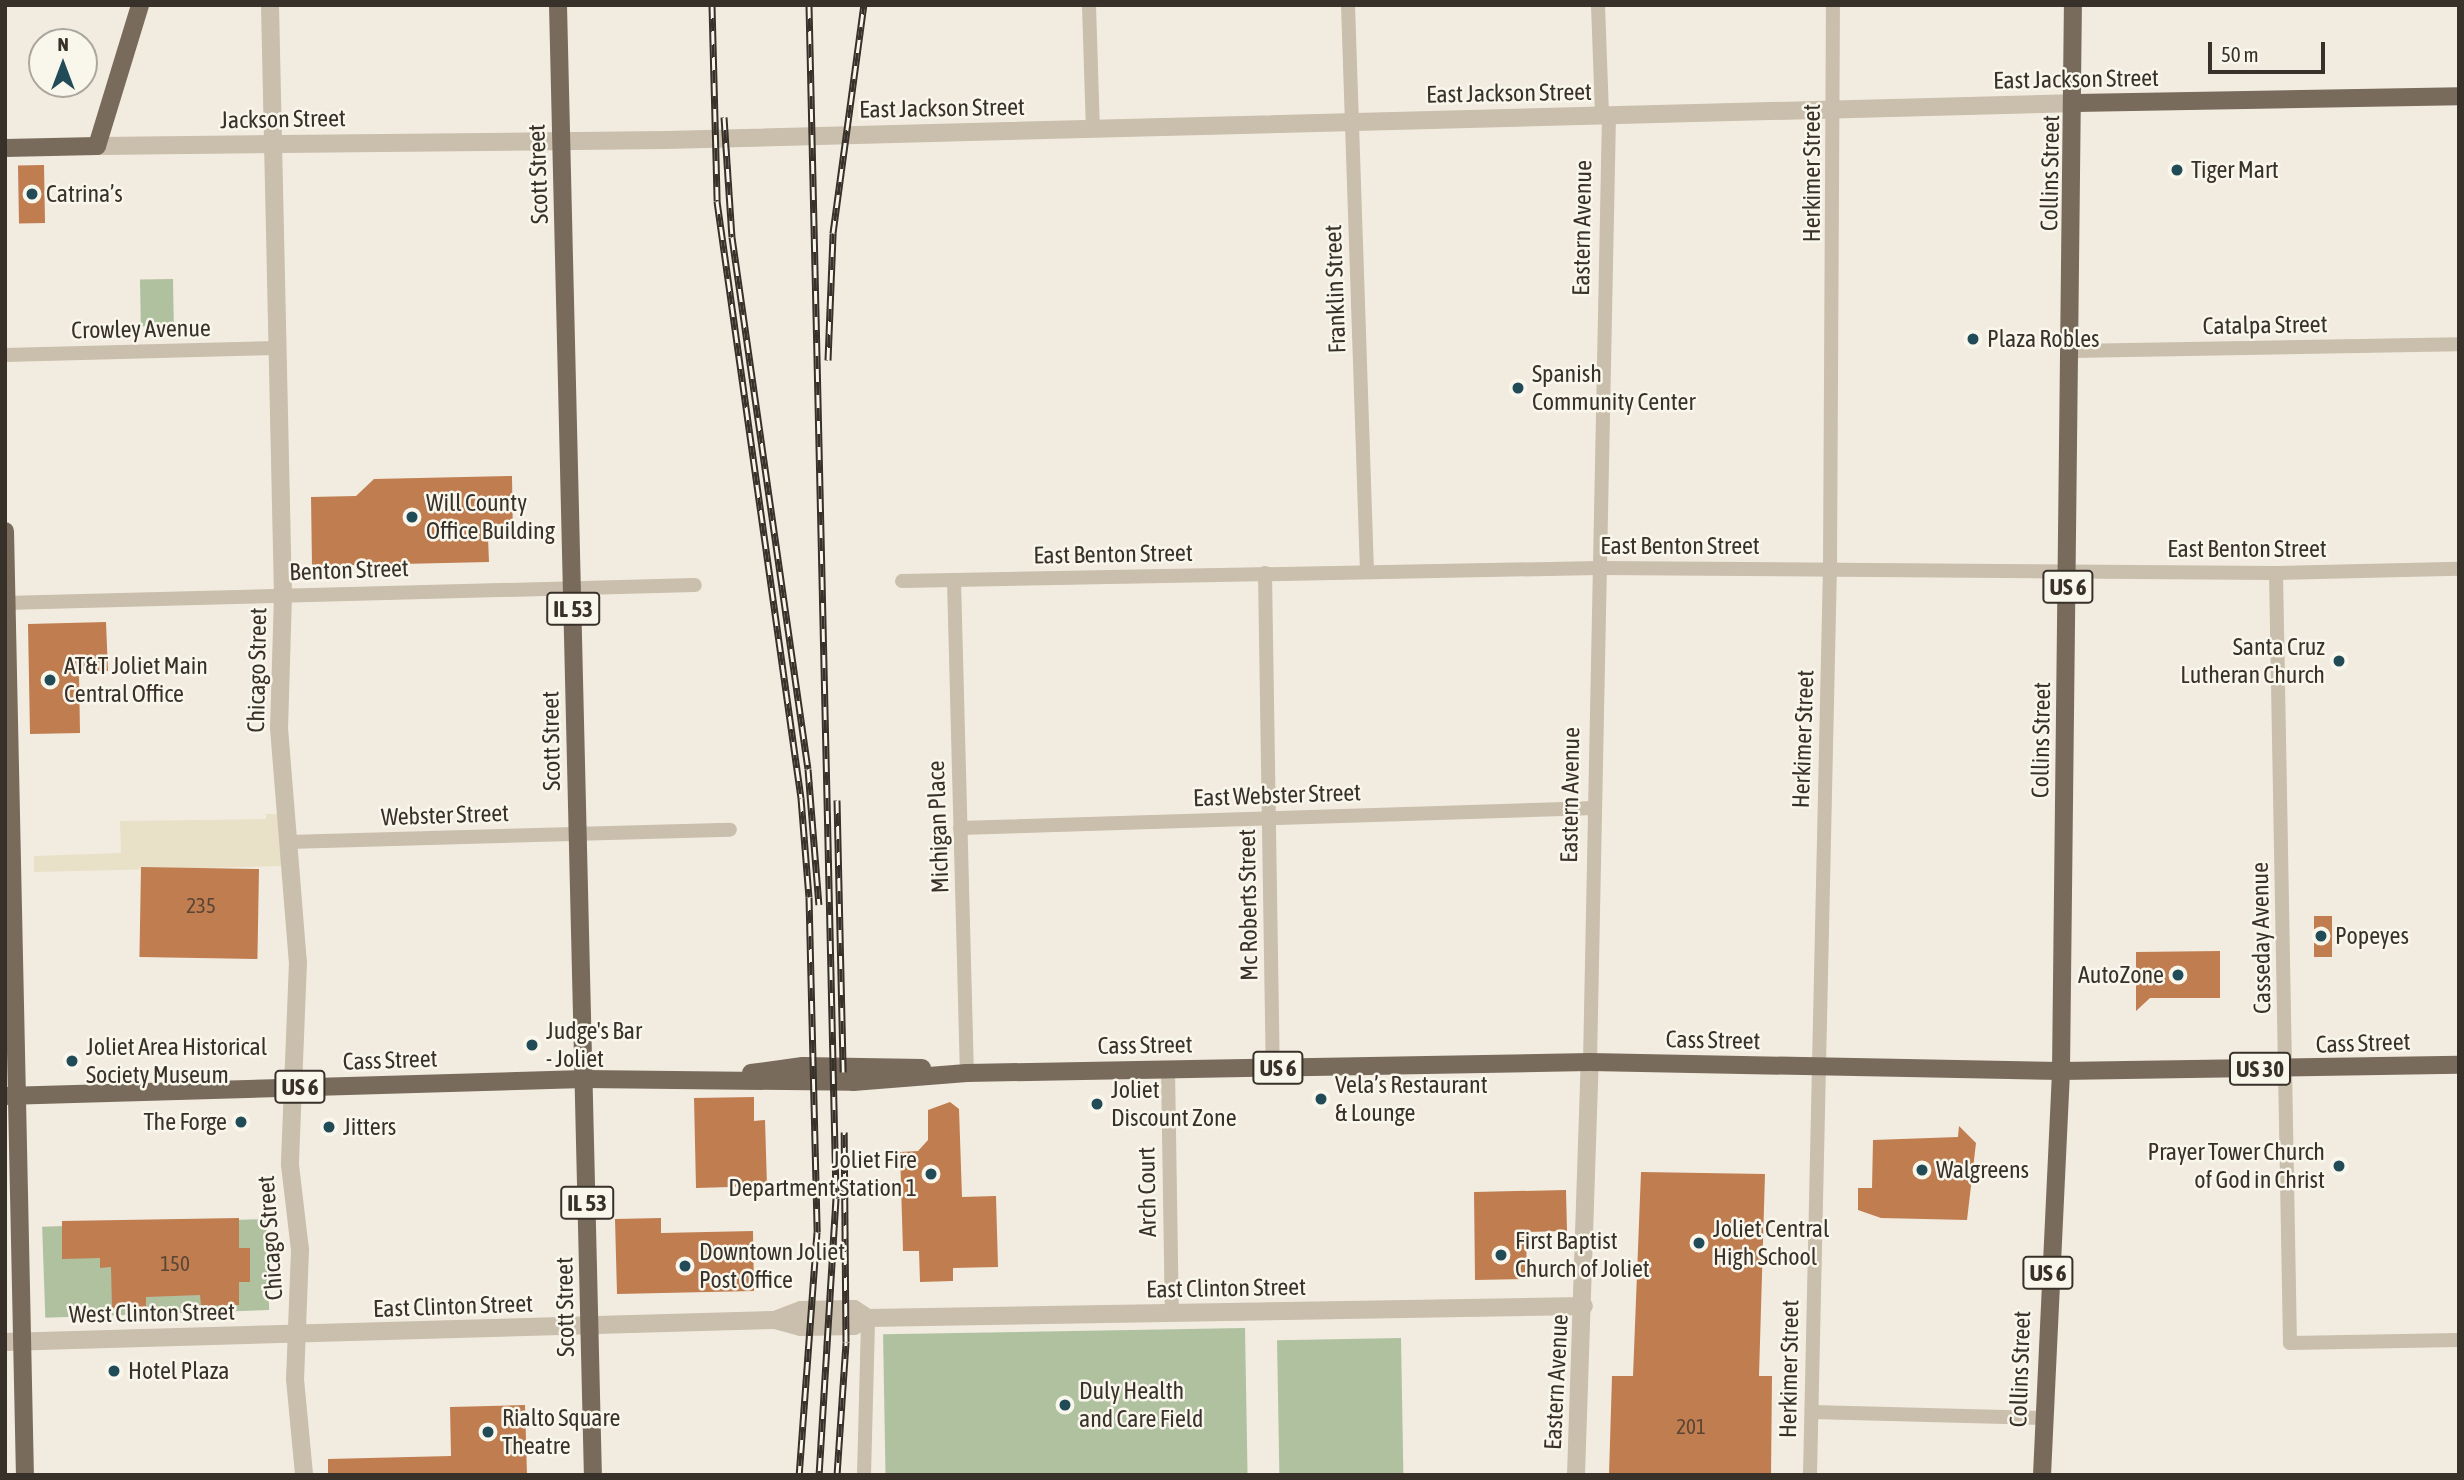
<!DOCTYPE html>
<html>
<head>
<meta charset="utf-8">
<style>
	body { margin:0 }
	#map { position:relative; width:2464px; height:1480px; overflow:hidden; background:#f2ece0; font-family:"Asap Condensed",sans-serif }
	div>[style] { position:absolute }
	.green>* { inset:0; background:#b0c1a0; transform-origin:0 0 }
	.plaza>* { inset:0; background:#e9e0c8 }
	.building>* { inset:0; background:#c07d50; transform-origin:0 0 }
	.minor>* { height:14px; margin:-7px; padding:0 7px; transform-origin:7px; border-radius:7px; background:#cabeac }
	.tertiary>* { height:18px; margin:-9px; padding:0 9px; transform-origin:9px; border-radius:9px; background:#cabeac }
	.primary>* { height:18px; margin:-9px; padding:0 9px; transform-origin:9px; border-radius:9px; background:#796b5c }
	.rail>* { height:7px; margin-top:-3.5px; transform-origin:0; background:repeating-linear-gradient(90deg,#f9f6ec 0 13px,#38312a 0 26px); box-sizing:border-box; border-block:2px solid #38312a }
	.dots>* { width:19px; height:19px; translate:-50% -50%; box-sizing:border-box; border:4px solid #f9f6ec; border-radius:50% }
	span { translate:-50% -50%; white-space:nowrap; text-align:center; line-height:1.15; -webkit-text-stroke:5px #f9f6ec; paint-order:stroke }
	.number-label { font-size:21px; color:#5a4434 }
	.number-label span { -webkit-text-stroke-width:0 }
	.shield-label span { padding:2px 5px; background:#f9f6ec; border:2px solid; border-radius:5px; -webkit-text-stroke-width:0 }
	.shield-label { font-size:23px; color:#38312a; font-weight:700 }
	.street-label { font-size:24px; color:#38312a }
	.poi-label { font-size:24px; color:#38312a }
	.left { translate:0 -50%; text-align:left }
	.right { translate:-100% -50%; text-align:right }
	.frame { position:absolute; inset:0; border:7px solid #38312a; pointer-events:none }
	.north { position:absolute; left:28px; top:28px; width:70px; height:70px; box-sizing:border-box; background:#f9f6ec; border:2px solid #aca79e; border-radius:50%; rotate:0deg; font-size:19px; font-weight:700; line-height:28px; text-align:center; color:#38312a }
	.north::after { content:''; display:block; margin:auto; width:24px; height:32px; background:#224b58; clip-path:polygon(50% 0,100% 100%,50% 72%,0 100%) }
	.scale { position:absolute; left:2208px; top:42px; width:117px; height:32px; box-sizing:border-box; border:4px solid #38312a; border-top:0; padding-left:9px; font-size:21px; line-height:24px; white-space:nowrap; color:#38312a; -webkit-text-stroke:5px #f9f6ec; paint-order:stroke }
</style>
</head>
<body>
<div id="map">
	<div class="green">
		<i style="left:173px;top:279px;width:47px;height:33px;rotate:89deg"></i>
		<i style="left:266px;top:1219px;width:91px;height:224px;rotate:88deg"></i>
		<i style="left:1245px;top:1328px;width:147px;height:362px;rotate:89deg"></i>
		<i style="left:1401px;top:1338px;width:137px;height:124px;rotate:89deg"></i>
	</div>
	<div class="plaza">
		<i style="clip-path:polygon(266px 814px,277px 814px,282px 866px,34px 872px,34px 856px,121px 853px,120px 821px,266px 819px)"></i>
	</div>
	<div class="building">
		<i style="left:44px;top:165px;width:58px;height:26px;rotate:89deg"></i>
		<i style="clip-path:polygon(512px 476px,513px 537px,488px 537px,489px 562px,312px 566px,311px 497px,356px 496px,374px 479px)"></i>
		<i style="clip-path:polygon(106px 622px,108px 671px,79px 672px,80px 733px,30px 734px,28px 624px)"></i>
		<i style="left:259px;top:869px;width:90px;height:118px;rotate:91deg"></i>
		<i style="left:2314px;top:916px;width:18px;height:41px"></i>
		<i style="clip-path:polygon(2220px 951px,2220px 998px,2150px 998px,2136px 1011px,2136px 952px)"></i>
		<i style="clip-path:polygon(754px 1097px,754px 1121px,765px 1120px,767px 1186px,696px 1188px,694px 1098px)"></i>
		<i style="clip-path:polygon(950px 1102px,959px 1109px,962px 1197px,996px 1196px,998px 1267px,953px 1268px,953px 1281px,920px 1282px,919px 1251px,903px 1251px,900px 1152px,918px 1151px,928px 1140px,928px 1110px)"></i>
		<i style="clip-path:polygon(1959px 1126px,1976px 1143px,1967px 1220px,1881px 1218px,1858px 1210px,1858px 1188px,1872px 1188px,1873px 1140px,1958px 1137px)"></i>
		<i style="clip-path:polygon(1641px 1172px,1765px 1174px,1759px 1376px,1772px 1376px,1771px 1475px,1609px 1475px,1612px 1376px,1633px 1376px)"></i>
		<i style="clip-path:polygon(1566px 1190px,1567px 1231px,1526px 1232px,1527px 1279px,1475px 1280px,1474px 1192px)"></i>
		<i style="clip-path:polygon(239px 1218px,239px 1248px,250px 1248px,250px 1282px,239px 1282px,239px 1305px,201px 1306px,200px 1295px,146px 1297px,146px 1308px,112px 1308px,111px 1267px,100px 1268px,100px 1258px,62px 1259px,62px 1221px)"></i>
		<i style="clip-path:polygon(661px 1218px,661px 1233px,753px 1231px,754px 1291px,617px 1294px,615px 1219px)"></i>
		<i style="clip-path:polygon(525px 1405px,527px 1475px,328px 1475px,328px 1459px,451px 1456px,450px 1407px)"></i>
	</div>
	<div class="minor">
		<i style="left:1089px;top:5px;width:124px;rotate:88.2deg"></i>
		<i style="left:1348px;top:5px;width:567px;rotate:88.08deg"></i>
		<i style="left:1598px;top:5px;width:110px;rotate:87.9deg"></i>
		<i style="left:2072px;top:351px;width:387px;rotate:-1deg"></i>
		<i style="left:5px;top:355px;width:272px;rotate:-1.5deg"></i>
		<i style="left:1265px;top:573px;width:495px;rotate:89.1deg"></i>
		<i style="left:2276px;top:573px;width:770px;rotate:88.96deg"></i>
		<i style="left:2290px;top:1343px;width:169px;rotate:-1deg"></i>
		<i style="left:954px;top:580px;width:493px;rotate:88.5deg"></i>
		<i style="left:902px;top:581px;width:697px;rotate:-1.07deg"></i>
		<i style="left:1599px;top:568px;width:677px;rotate:0.42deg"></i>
		<i style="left:2276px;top:573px;width:183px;rotate:-1.3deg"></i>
		<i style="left:5px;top:603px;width:690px;rotate:-1.49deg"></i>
		<i style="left:960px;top:828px;width:635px;rotate:-1.8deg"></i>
		<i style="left:288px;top:842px;width:442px;rotate:-1.6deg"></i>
		<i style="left:1590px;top:1062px;width:947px;rotate:-88.85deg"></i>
		<i style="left:1168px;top:1069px;width:244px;rotate:89.1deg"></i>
		<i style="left:1812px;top:1412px;width:231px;rotate:1.5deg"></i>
		<i style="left:864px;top:1475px;width:157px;rotate:-88.5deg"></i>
		<i style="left:1810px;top:1475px;width:906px;rotate:-88.74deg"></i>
		<i style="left:1830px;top:569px;width:564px;rotate:-89.7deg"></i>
	</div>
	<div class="tertiary">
		<i style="left:270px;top:5px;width:590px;rotate:88.74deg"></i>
		<i style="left:283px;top:595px;width:133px;rotate:91.7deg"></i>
		<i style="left:279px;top:728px;width:235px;rotate:85.4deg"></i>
		<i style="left:298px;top:962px;width:203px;rotate:92.3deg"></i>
		<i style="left:290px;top:1165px;width:86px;rotate:83.3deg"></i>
		<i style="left:300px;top:1250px;width:129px;rotate:92.2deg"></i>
		<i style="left:295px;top:1379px;width:96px;rotate:84.6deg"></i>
		<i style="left:97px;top:146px;width:569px;rotate:-0.6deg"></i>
		<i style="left:666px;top:140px;width:1410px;rotate:-1.5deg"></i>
		<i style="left:775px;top:1320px;width:28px;rotate:-21deg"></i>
		<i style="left:801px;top:1310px;width:53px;rotate:-1.1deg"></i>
		<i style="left:854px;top:1309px;width:17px;rotate:33deg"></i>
		<i style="left:5px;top:1342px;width:770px;rotate:-1.64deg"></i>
		<i style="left:775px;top:1320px;width:27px;rotate:15deg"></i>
		<i style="left:801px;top:1327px;width:53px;rotate:-1.1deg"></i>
		<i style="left:854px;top:1326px;width:16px;rotate:-30deg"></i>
		<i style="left:868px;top:1318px;width:716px;rotate:-0.96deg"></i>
		<i style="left:1576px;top:1475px;width:413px;rotate:-88.1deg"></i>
	</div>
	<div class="primary">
		<i style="left:558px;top:5px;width:1470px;rotate:88.64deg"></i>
		<i style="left:2076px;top:103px;width:383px;rotate:-1deg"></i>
		<i style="left:5px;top:148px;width:92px;rotate:-1.2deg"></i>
		<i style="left:97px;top:146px;width:147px;rotate:-73deg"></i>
		<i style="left:5px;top:531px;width:944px;rotate:88.79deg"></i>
		<i style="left:751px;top:1073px;width:52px;rotate:-7.7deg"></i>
		<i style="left:803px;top:1066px;width:119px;rotate:1deg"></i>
		<i style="left:5px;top:1096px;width:579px;rotate:-1.68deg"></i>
		<i style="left:584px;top:1079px;width:269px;rotate:0.6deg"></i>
		<i style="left:853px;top:1082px;width:114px;rotate:-4.5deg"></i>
		<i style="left:967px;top:1073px;width:623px;rotate:-1.01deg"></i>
		<i style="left:1590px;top:1062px;width:471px;rotate:1.1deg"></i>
		<i style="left:2061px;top:1071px;width:398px;rotate:-0.9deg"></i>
		<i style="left:2042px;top:1475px;width:404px;rotate:-87.3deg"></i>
		<i style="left:2061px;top:1071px;width:1066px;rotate:-89.36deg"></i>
	</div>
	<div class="rail">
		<i style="left:712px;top:5px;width:196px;rotate:88.5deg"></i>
		<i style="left:717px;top:201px;width:603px;rotate:81.99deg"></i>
		<i style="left:801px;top:798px;width:99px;rotate:85.4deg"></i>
		<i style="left:809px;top:897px;width:335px;rotate:88.6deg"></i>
		<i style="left:817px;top:1232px;width:244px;rotate:94.2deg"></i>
		<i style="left:809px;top:5px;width:1193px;rotate:88.7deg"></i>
		<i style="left:836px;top:1198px;width:278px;rotate:93.5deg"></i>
		<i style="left:724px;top:117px;width:120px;rotate:86.2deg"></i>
		<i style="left:732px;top:237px;width:537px;rotate:81.87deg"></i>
		<i style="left:808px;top:769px;width:136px;rotate:85.4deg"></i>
		<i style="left:828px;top:360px;width:127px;rotate:-87.7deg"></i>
		<i style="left:833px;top:233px;width:230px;rotate:-82.3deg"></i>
		<i style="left:837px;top:800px;width:272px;rotate:88.7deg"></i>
		<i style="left:837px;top:1475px;width:133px;rotate:-86.1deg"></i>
		<i style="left:846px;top:1342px;width:210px;rotate:-90.5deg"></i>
	</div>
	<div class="dots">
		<i style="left:2177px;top:170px;background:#224b58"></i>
		<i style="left:32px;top:194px;background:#224b58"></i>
		<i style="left:1973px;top:339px;background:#224b58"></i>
		<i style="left:1518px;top:388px;background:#224b58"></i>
		<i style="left:412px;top:517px;background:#224b58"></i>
		<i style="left:2339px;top:661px;background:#224b58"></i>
		<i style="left:50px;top:680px;background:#224b58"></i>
		<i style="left:2321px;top:936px;background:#224b58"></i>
		<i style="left:2178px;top:975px;background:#224b58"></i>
		<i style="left:532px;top:1045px;background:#224b58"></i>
		<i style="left:72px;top:1061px;background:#224b58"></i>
		<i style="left:1321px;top:1099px;background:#224b58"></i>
		<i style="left:1097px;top:1104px;background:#224b58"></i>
		<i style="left:241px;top:1122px;background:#224b58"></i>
		<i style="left:329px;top:1127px;background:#224b58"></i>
		<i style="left:2339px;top:1166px;background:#224b58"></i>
		<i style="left:1922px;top:1170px;background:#224b58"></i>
		<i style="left:931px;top:1174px;background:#224b58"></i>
		<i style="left:1699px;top:1243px;background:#224b58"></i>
		<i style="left:1501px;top:1255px;background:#224b58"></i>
		<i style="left:685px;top:1266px;background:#224b58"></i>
		<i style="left:114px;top:1371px;background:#224b58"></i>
		<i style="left:1065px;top:1405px;background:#224b58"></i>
		<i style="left:488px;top:1432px;background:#224b58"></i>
	</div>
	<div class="number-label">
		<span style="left:201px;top:905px">235</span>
		<span style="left:175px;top:1263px">150</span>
		<span style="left:1691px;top:1426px">201</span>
	</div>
	<div class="shield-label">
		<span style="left:2068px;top:587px">US 6</span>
		<span style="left:573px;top:609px">IL 53</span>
		<span style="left:1278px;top:1068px">US 6</span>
		<span style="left:2260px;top:1069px">US 30</span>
		<span style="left:300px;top:1087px">US 6</span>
		<span style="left:587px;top:1203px">IL 53</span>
		<span style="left:2048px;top:1273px">US 6</span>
	</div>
	<div class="street-label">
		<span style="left:2076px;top:79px;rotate:-1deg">East Jackson Street</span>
		<span style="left:1509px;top:93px;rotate:-1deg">East Jackson Street</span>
		<span style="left:942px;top:108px;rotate:-1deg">East Jackson Street</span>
		<span style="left:283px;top:119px;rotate:-1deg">Jackson Street</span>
		<span style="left:1812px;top:173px;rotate:-90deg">Herkimer Street</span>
		<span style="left:2050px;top:173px;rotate:-89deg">Collins Street</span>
		<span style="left:538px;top:174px;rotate:-92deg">Scott Street</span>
		<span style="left:1582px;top:228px;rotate:-89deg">Eastern Avenue</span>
		<span style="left:1335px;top:289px;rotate:-92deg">Franklin Street</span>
		<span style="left:2265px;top:325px;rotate:-1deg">Catalpa Street</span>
		<span style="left:141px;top:329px;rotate:-1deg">Crowley Avenue</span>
		<span style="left:1680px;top:546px">East Benton Street</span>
		<span style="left:2247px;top:549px">East Benton Street</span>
		<span style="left:1113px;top:554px;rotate:-1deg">East Benton Street</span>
		<span style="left:349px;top:570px;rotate:-2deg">Benton Street</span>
		<span style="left:257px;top:670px;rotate:-89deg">Chicago Street</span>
		<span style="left:1803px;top:739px;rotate:-88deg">Herkimer Street</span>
		<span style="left:2041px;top:740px;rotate:-89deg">Collins Street</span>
		<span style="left:551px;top:741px;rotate:-91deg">Scott Street</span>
		<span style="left:1277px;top:795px;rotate:-2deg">East Webster Street</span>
		<span style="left:1570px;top:795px;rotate:-89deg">Eastern Avenue</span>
		<span style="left:445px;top:815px;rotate:-2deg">Webster Street</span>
		<span style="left:938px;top:827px;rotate:-92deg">Michigan Place</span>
		<span style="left:1248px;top:905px;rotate:-91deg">Mc Roberts Street</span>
		<span style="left:2261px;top:938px;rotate:-91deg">Casseday Avenue</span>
		<span style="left:1713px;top:1040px;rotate:1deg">Cass Street</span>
		<span style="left:2363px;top:1043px;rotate:-2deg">Cass Street</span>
		<span style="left:1145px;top:1045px;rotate:-1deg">Cass Street</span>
		<span style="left:390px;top:1060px;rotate:-2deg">Cass Street</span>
		<span style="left:1147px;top:1192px;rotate:-91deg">Arch Court</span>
		<span style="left:270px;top:1238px;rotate:-94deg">Chicago Street</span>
		<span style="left:1226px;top:1288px;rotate:-1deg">East Clinton Street</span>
		<span style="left:453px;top:1306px;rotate:-2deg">East Clinton Street</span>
		<span style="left:565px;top:1307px;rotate:-91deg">Scott Street</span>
		<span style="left:152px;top:1313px;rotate:-1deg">West Clinton Street</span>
		<span style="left:1789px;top:1369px;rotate:-89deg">Herkimer Street</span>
		<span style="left:2020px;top:1369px;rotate:-88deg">Collins Street</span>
		<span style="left:1556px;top:1382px;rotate:-87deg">Eastern Avenue</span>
	</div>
	<div class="poi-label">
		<span class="left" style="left:2191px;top:170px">Tiger Mart</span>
		<span class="left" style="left:46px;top:194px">Catrina’s</span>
		<span class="left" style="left:1987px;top:339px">Plaza Robles</span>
		<span class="left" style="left:1532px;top:388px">Spanish<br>Community Center</span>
		<span class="left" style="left:426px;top:517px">Will County<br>Office Building</span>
		<span class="right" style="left:2325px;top:661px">Santa Cruz<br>Lutheran Church</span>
		<span class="left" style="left:64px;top:680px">AT&amp;T Joliet Main<br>Central Office</span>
		<span class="left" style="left:2335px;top:936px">Popeyes</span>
		<span class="right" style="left:2164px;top:975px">AutoZone</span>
		<span class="left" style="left:546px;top:1045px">Judge's Bar<br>- Joliet</span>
		<span class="left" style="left:86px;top:1061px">Joliet Area Historical<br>Society Museum</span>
		<span class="left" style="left:1335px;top:1099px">Vela’s Restaurant<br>&amp; Lounge</span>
		<span class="left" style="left:1111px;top:1104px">Joliet<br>Discount Zone</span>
		<span class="right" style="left:227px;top:1122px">The Forge</span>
		<span class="left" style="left:343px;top:1127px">Jitters</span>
		<span class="right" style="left:2325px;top:1166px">Prayer Tower Church<br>of God in Christ</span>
		<span class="right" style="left:917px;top:1174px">Joliet Fire<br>Department Station 1</span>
		<span class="left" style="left:1936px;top:1170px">Walgreens</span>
		<span class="left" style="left:1713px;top:1243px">Joliet Central<br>High School</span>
		<span class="left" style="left:1515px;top:1255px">First Baptist<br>Church of Joliet</span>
		<span class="left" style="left:699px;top:1266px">Downtown Joliet<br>Post Office</span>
		<span class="left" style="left:128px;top:1371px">Hotel Plaza</span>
		<span class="left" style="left:1079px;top:1405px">Duly Health<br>and Care Field</span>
		<span class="left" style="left:502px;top:1432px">Rialto Square<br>Theatre</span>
	</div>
	<div class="frame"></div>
	<div class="north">N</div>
	<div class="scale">50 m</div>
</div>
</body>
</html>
